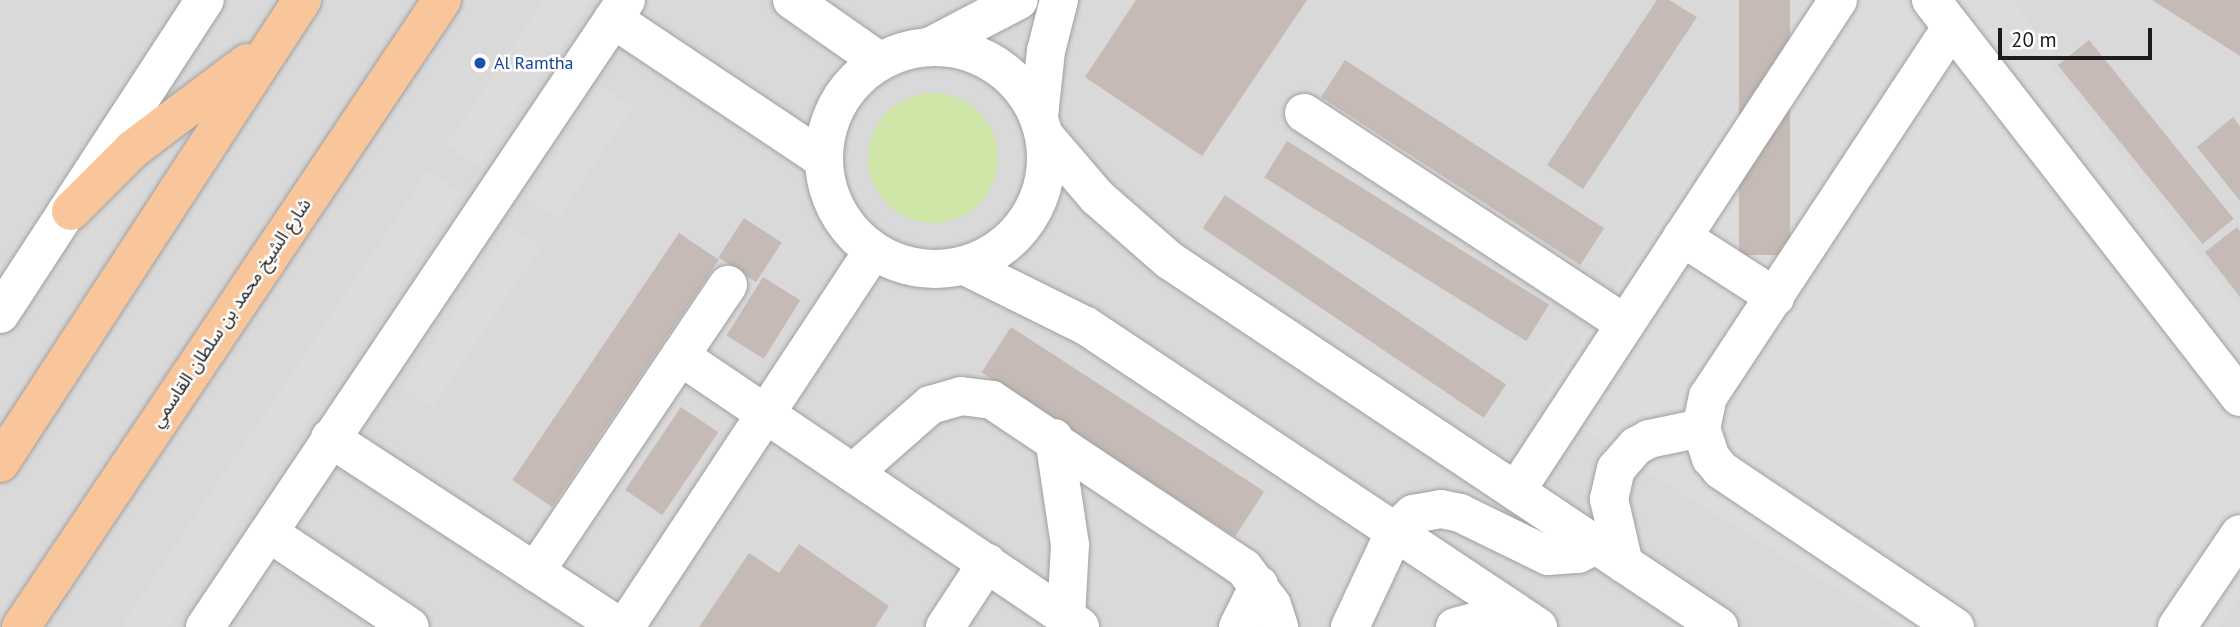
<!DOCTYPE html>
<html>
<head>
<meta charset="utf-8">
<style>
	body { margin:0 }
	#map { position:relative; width:2240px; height:627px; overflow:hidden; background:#ede8e2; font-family:"PT Sans","Noto Sans Arabic",sans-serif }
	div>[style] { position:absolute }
	.residential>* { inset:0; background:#dad9d9; transform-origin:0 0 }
	.grass>* { inset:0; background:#cee7a8 }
	.round { border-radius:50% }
	.parking>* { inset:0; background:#dcdcdc; transform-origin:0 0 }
	.building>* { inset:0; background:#c5bab5; transform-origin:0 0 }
	.roads { filter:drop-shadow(0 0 2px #a0a0a0) drop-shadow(0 0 2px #a0a0a0) }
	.minor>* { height:38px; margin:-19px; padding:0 19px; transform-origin:19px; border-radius:19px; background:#fff }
	.minor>.ring { margin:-19px; padding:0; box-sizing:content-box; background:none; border:38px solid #fff; border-radius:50% }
	.major>* { height:38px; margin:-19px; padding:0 19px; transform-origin:19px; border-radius:19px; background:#f9c69b }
	.dots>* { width:19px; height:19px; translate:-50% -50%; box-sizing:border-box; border:4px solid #fff; border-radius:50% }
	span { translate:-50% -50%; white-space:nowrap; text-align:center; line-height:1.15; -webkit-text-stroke:5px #fff; paint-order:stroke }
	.transit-label { font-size:18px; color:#164399 }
	.left { translate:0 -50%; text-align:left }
	.street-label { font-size:18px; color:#1c1c1c }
	.scale { position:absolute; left:1998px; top:28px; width:154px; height:32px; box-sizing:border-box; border:4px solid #1c1c1c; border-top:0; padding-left:9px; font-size:21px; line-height:24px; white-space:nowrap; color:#1c1c1c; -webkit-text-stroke:5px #fff; paint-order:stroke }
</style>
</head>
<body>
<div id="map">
	<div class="residential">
		<i style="left:0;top:0;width:2240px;height:627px"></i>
	</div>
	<div class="grass">
		<i class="round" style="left:868px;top:93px;width:130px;height:130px"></i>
	</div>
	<div class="parking">
		<i style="clip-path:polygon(544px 0,591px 0,479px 167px,446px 145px)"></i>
		<i style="clip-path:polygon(1807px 0,2013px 0,2054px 54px,2050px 65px,2240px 307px,2240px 597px,2220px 627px,1898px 627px,1610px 449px,1543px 397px)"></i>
		<i style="left:602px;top:87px;width:37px;height:134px;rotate:34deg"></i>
		<i style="left:428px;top:171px;width:40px;height:548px;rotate:34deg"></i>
		<i style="left:511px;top:227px;width:36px;height:193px;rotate:34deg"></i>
	</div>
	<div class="building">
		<i style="clip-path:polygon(1136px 0,1307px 0,1202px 156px,1085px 77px)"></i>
		<i style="clip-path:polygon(1657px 0,1669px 0,1697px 17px,1583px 189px,1547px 165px)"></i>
		<i style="left:1739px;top:0;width:51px;height:255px"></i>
		<i style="clip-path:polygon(2152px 0,2240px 0,2240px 56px)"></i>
		<i style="left:2089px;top:40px;width:230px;height:40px;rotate:51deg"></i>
		<i style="left:1345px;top:60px;width:309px;height:44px;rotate:33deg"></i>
		<i style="clip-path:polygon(2233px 117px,2240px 126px,2240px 201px,2197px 147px)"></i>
		<i style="left:1287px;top:141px;width:309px;height:43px;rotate:32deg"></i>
		<i style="left:1225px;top:195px;width:339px;height:40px;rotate:34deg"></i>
		<i style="left:744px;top:218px;width:45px;height:47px;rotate:33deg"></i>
		<i style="clip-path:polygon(2237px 227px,2240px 231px,2240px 297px,2205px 252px)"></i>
		<i style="left:679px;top:233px;width:48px;height:298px;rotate:34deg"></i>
		<i style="left:763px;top:277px;width:44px;height:69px;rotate:32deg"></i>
		<i style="left:1011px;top:327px;width:302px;height:54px;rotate:33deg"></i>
		<i style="left:681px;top:407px;width:45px;height:100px;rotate:34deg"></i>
		<i style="clip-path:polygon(799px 544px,889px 606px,875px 627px,699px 627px,749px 553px,779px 573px)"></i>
	</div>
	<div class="roads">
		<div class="minor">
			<i style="left:792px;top:0;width:106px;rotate:35deg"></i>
			<i style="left:1931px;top:0;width:503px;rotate:52.11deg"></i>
			<i style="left:613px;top:19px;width:252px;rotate:33.7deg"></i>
			<i style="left:1951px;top:28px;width:441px;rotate:123.4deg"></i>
			<i style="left:1708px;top:396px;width:33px;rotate:102deg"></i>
			<i style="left:1701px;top:428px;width:32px;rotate:72deg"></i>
			<i style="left:1711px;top:458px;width:16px;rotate:50deg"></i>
			<i style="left:1721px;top:470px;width:282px;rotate:33.9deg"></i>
			<i style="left:931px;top:46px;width:99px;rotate:-27.6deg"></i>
			<i class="ring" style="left:824px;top:47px;width:184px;height:184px"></i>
			<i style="left:1304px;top:113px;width:384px;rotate:33.3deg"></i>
			<i style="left:1039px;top:116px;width:65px;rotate:-83.9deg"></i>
			<i style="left:1046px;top:51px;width:53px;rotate:-75.7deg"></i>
			<i style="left:1044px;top:135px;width:82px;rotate:49.5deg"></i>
			<i style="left:1097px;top:197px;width:96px;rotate:41.2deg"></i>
			<i style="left:1169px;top:260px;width:661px;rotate:33.71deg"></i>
			<i style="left:1682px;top:237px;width:111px;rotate:32.8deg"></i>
			<i style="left:965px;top:266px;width:135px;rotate:26.4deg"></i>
			<i style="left:1086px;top:326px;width:543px;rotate:33.66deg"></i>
			<i style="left:0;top:314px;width:375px;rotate:-56.9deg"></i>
			<i style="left:680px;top:356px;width:483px;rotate:34.1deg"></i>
			<i style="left:330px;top:438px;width:346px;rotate:33.1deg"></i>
			<i style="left:1054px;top:438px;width:108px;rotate:81.5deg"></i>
			<i style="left:1070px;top:545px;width:72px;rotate:93.2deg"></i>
			<i style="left:853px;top:473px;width:103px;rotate:-41.4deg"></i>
			<i style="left:930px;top:405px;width:32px;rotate:-16deg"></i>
			<i style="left:961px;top:396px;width:31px;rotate:7deg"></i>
			<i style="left:992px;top:400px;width:303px;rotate:33.7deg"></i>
			<i style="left:1244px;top:568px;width:46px;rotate:52.9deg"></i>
			<i style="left:1272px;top:605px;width:23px;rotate:72deg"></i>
			<i style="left:1516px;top:491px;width:587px;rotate:-56.74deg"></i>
			<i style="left:269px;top:533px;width:169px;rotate:33.7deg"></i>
			<i style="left:1624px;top:564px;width:67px;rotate:-103deg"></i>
			<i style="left:1609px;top:499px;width:31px;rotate:-77deg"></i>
			<i style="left:1616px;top:469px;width:30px;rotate:-49deg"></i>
			<i style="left:1636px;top:446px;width:15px;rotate:-28deg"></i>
			<i style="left:1649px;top:439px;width:53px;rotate:-11.9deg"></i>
			<i style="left:535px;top:572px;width:346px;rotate:-56.1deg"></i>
			<i style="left:205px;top:627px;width:755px;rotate:-56.12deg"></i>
			<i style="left:625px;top:627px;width:449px;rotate:-56.6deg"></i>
			<i style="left:945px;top:627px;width:77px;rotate:-56.7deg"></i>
			<i style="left:1238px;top:627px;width:47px;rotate:-63.4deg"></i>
			<i style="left:1350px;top:627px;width:106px;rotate:-64.9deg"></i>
			<i style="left:1395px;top:531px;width:25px;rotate:-43deg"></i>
			<i style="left:1413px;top:514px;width:28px;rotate:-10deg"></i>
			<i style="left:1441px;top:509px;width:19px;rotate:12deg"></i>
			<i style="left:1460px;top:513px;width:98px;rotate:26deg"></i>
			<i style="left:1548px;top:556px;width:30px;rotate:-4deg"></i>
			<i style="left:1578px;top:554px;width:20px;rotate:-27deg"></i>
			<i style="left:1455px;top:627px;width:61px;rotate:-15.2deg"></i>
			<i style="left:2177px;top:627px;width:112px;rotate:-55.9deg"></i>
		</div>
		<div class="major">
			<i style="left:71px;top:211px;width:88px;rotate:-45deg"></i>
			<i style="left:133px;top:149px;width:143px;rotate:-37deg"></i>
			<i style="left:0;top:463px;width:553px;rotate:-56.88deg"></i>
			<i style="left:21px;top:627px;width:755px;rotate:-56.12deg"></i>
		</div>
	</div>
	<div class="dots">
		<i style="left:480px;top:63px;background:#1a4fb4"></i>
	</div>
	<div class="transit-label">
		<span class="left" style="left:494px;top:63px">Al Ramtha</span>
	</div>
	<div class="street-label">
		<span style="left:231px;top:313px;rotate:-56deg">شارع الشيخ محمد بن سلطان القاسمي</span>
	</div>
	<div class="scale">20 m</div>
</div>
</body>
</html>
